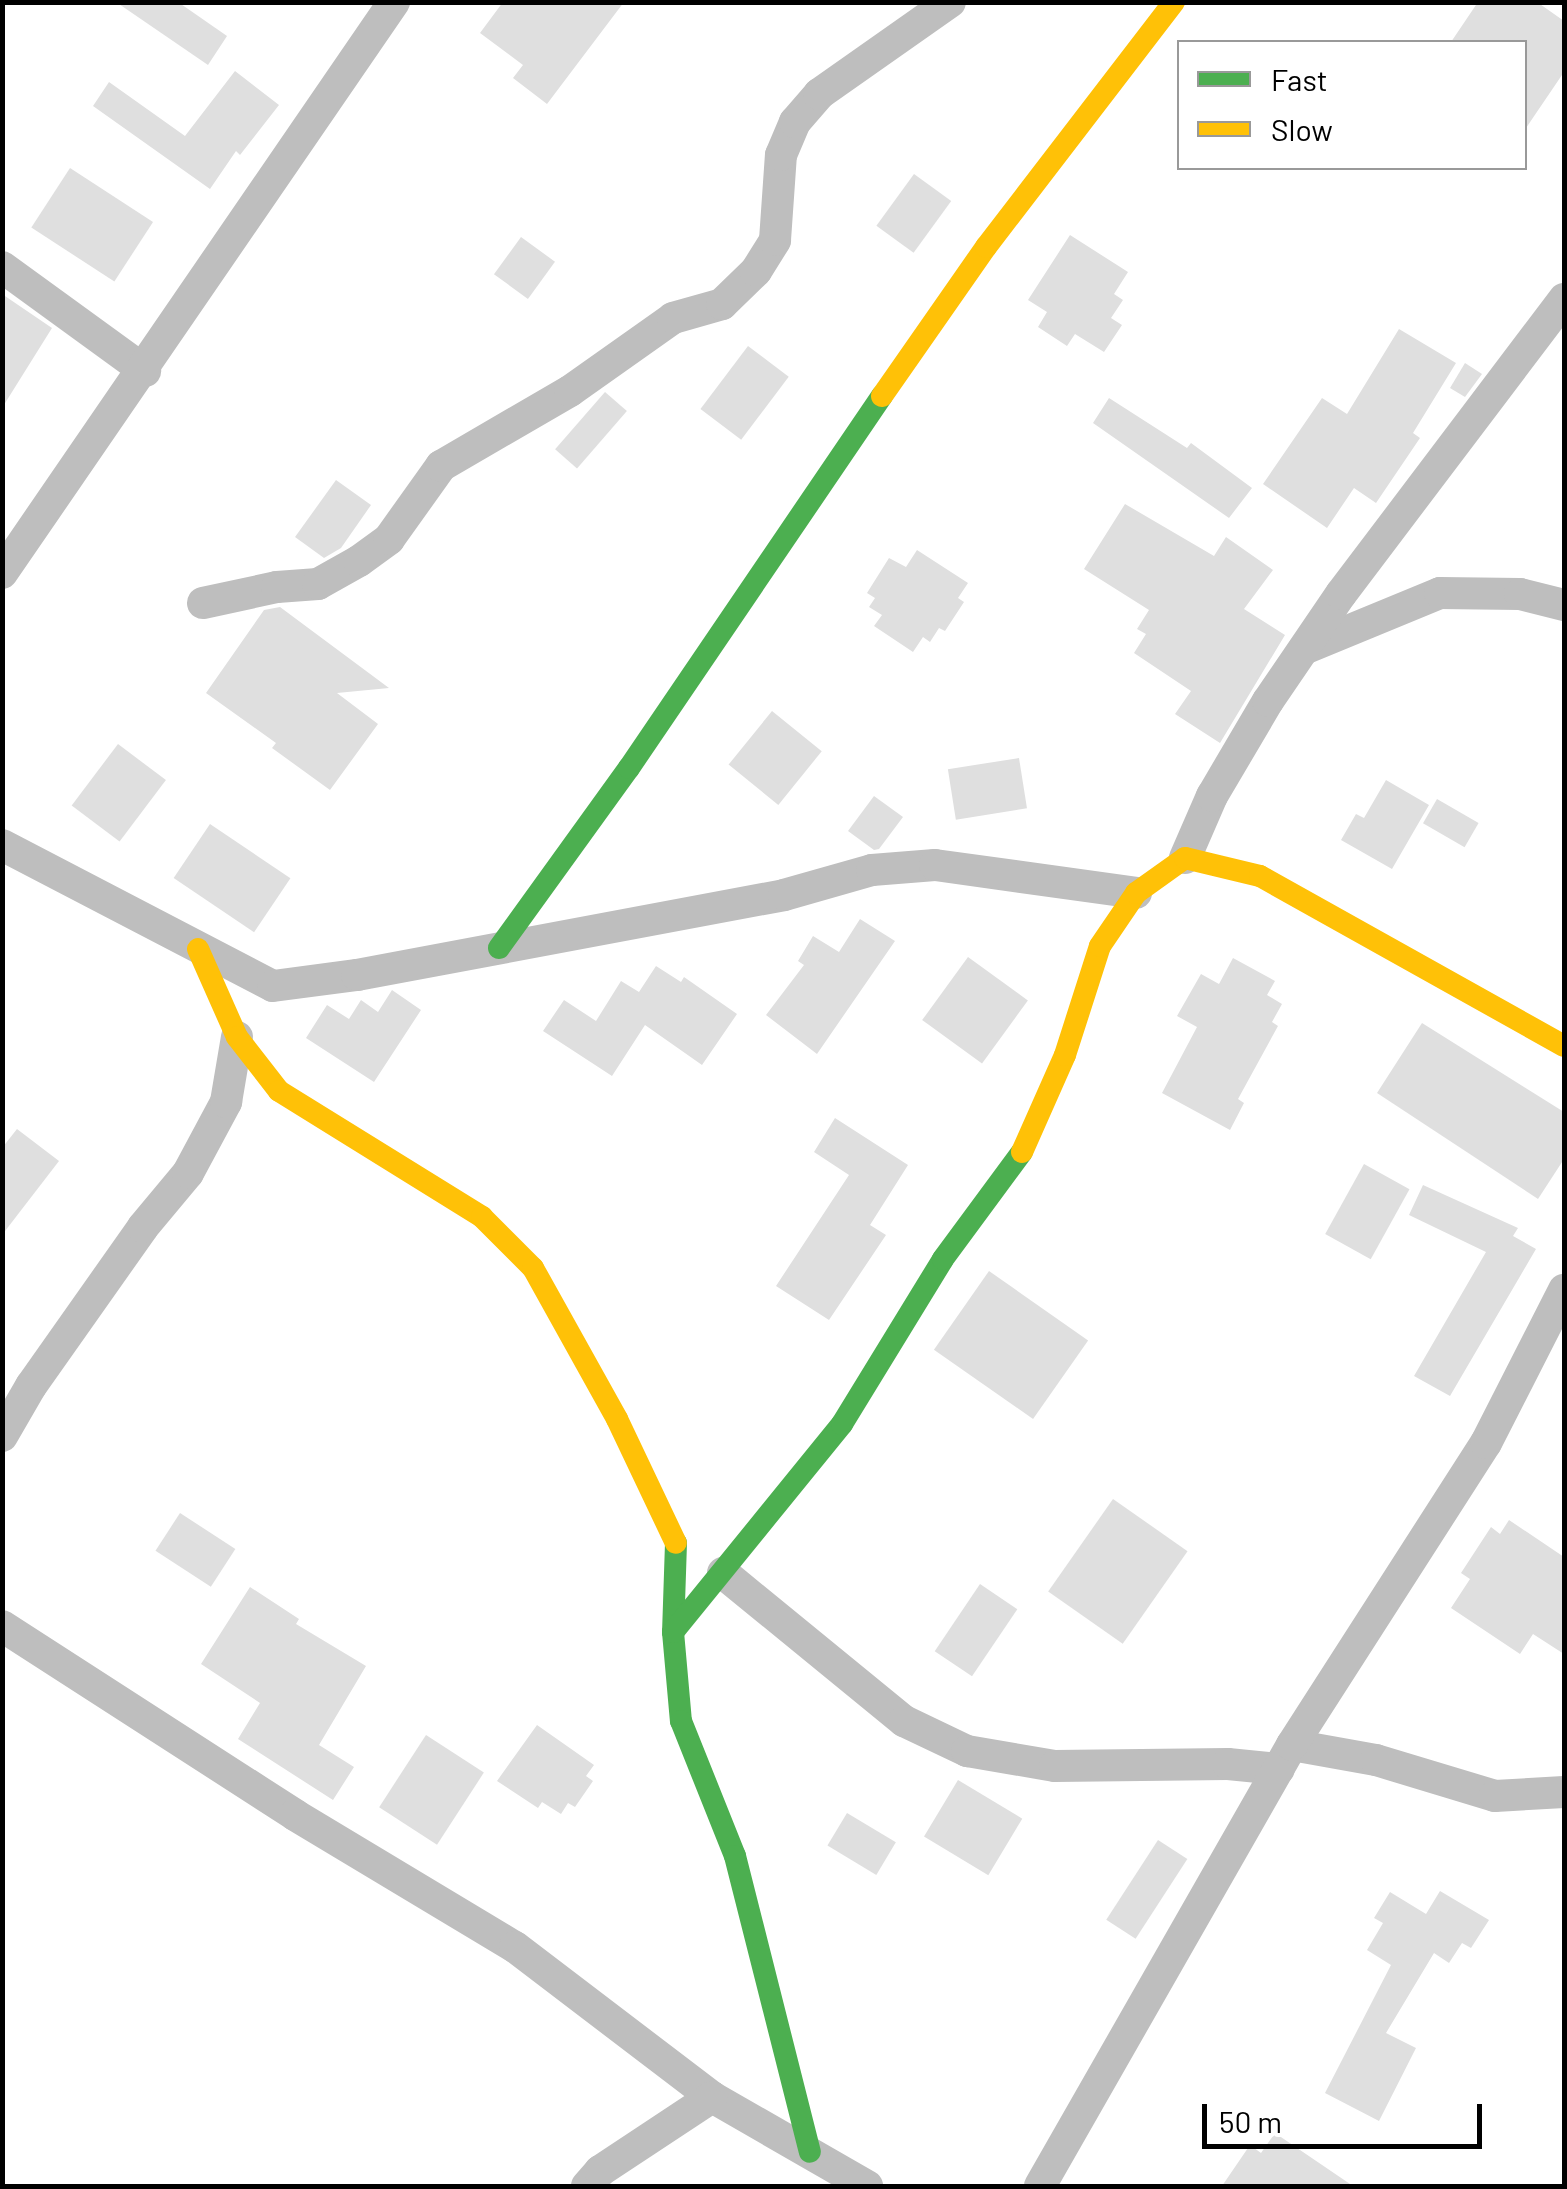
<!DOCTYPE html>
<html>
<head>
<meta charset="utf-8">
<style>
	body { margin:0 }
	#map { position:relative; width:1567px; height:2189px; overflow:hidden; background:#fff; font-family:Barlow,sans-serif }
	div>[style] { position:absolute }
	.building>* { inset:0; background:#dfdfdf; transform-origin:0 0 }
	.street>* { height:32px; margin:-16px; padding:0 16px; transform-origin:16px; border-radius:16px; background:#bebebe }
	.fast>* { height:22px; margin:-11px; padding:0 11px; transform-origin:11px; border-radius:11px; background:#4caf50 }
	.slow>* { height:22px; margin:-11px; padding:0 11px; transform-origin:11px; border-radius:11px; background:#ffc107 }
	span { translate:-50% -50%; white-space:nowrap; text-align:center; line-height:1.15; -webkit-text-stroke:9px #fff; paint-order:stroke }
	.frame { position:absolute; inset:0; border:5px solid #000; pointer-events:none }
	.legend { position:absolute; left:1177px; top:40px; width:350px; height:130px; box-sizing:border-box; background:#fff; border:2px solid #999; margin:0; padding:12px 18px; list-style:none; font-size:30px; color:#000 }
	.legend li { display:flex; align-items:center; gap:20px; height:50px }
	.legend b { width:50px; border:2px solid #999 }
	.scale { position:absolute; left:1202px; top:2104px; width:280px; height:45px; box-sizing:border-box; border:5px solid #000; border-top:0; padding-left:12px; font-size:30px; line-height:35px; white-space:nowrap; color:#000; -webkit-text-stroke:8px #fff; paint-order:stroke }
</style>
</head>
<body>
<div id="map">
	<div class="building">
		<i style="clip-path:polygon(116px 2px,178px 2px,227px 36px,208px 65px)"></i>
		<i style="clip-path:polygon(503px 2px,624px 2px,547px 104px,513px 78px,523px 65px,480px 33px)"></i>
		<i style="clip-path:polygon(1478px 2px,1537px 2px,1564px 21px,1564px 72px,1524px 131px,1524px 42px,1451px 42px)"></i>
		<i style="clip-path:polygon(235px 71px,279px 105px,240px 155px,236px 151px,210px 189px,93px 106px,109px 82px,185px 136px)"></i>
		<i style="left:70px;top:168px;width:99px;height:71px;rotate:33deg"></i>
		<i style="left:914px;top:174px;width:46px;height:64px;rotate:36deg"></i>
		<i style="clip-path:polygon(1070px 235px,1128px 272px,1114px 294px,1123px 300px,1111px 318px,1122px 325px,1104px 352px,1075px 334px,1067px 346px,1038px 327px,1047px 312px,1028px 300px)"></i>
		<i style="left:521px;top:237px;width:42px;height:46px;rotate:36deg"></i>
		<i style="clip-path:polygon(2px 294px,52px 328px,2px 408px)"></i>
		<i style="clip-path:polygon(1399px 329px,1456px 363px,1413px 433px,1420px 438px,1376px 503px,1354px 488px,1327px 528px,1263px 484px,1322px 398px,1347px 414px)"></i>
		<i style="left:748px;top:346px;width:51px;height:79px;rotate:37deg"></i>
		<i style="clip-path:polygon(1465px 363px,1482px 374px,1465px 397px,1450px 388px)"></i>
		<i style="left:605px;top:392px;width:29px;height:76px;rotate:41deg"></i>
		<i style="clip-path:polygon(1109px 398px,1187px 448px,1191px 443px,1252px 488px,1229px 518px,1093px 423px)"></i>
		<i style="clip-path:polygon(336px 480px,371px 505px,341px 548px,324px 558px,295px 537px)"></i>
		<i style="clip-path:polygon(1125px 504px,1214px 556px,1226px 537px,1273px 570px,1244px 609px,1285px 635px,1220px 743px,1175px 714px,1191px 691px,1134px 653px,1146px 634px,1137px 629px,1149px 610px,1084px 569px)"></i>
		<i style="clip-path:polygon(917px 550px,968px 583px,958px 598px,964px 602px,945px 631px,939px 628px,930px 642px,923px 637px,913px 652px,874px 626px,882px 615px,869px 607px,875px 598px,867px 593px,889px 558px,906px 567px)"></i>
		<i style="clip-path:polygon(280px 607px,389px 688px,337px 693px,378px 724px,330px 790px,272px 748px,276px 743px,206px 693px,264px 610px)"></i>
		<i style="left:772px;top:711px;width:64px;height:69px;rotate:39deg"></i>
		<i style="left:118px;top:744px;width:60px;height:77px;rotate:37deg"></i>
		<i style="left:1019px;top:758px;width:51px;height:72px;rotate:81deg"></i>
		<i style="clip-path:polygon(1386px 780px,1429px 805px,1392px 869px,1341px 840px,1356px 814px,1364px 818px)"></i>
		<i style="clip-path:polygon(874px 796px,903px 817px,879px 849px,874px 850px,848px 831px)"></i>
		<i style="left:1437px;top:799px;width:48px;height:28px;rotate:30deg"></i>
		<i style="left:210px;top:824px;width:97px;height:65px;rotate:34deg"></i>
		<i style="clip-path:polygon(860px 919px,895px 941px,817px 1054px,766px 1015px,804px 965px,798px 961px,813px 936px,839px 952px)"></i>
		<i style="left:968px;top:957px;width:74px;height:78px;rotate:36deg"></i>
		<i style="clip-path:polygon(1233px 958px,1275px 981px,1267px 995px,1282px 1004px,1272px 1022px,1278px 1026px,1238px 1099px,1244px 1103px,1230px 1130px,1162px 1093px,1197px 1027px,1177px 1016px,1201px 974px,1219px 984px)"></i>
		<i style="clip-path:polygon(656px 966px,681px 982px,684px 977px,737px 1014px,702px 1065px,645px 1025px,612px 1076px,543px 1031px,564px 1000px,596px 1021px,621px 981px,639px 992px)"></i>
		<i style="clip-path:polygon(392px 990px,421px 1010px,374px 1082px,306px 1038px,327px 1005px,349px 1019px,361px 1000px,378px 1012px)"></i>
		<i style="clip-path:polygon(1422px 1023px,1564px 1112px,1564px 1159px,1538px 1199px,1377px 1093px)"></i>
		<i style="clip-path:polygon(835px 1118px,908px 1165px,870px 1225px,886px 1235px,829px 1320px,776px 1286px,849px 1175px,814px 1152px)"></i>
		<i style="clip-path:polygon(17px 1129px,59px 1161px,2px 1235px,2px 1148px)"></i>
		<i style="left:1364px;top:1164px;width:52px;height:80px;rotate:29deg"></i>
		<i style="clip-path:polygon(1423px 1185px,1518px 1228px,1513px 1236px,1536px 1249px,1450px 1396px,1414px 1376px,1486px 1252px,1409px 1215px)"></i>
		<i style="left:989px;top:1271px;width:121px;height:96px;rotate:35deg"></i>
		<i style="left:1113px;top:1499px;width:91px;height:113px;rotate:35deg"></i>
		<i style="left:180px;top:1513px;width:66px;height:45px;rotate:33deg"></i>
		<i style="clip-path:polygon(1509px 1520px,1564px 1557px,1564px 1654px,1533px 1634px,1520px 1654px,1451px 1608px,1470px 1579px,1461px 1573px,1491px 1527px,1500px 1534px)"></i>
		<i style="left:980px;top:1584px;width:45px;height:81px;rotate:34deg"></i>
		<i style="clip-path:polygon(250px 1587px,299px 1619px,296px 1624px,366px 1666px,319px 1745px,354px 1767px,333px 1800px,238px 1739px,260px 1703px,201px 1664px)"></i>
		<i style="clip-path:polygon(537px 1725px,594px 1765px,586px 1776px,593px 1781px,575px 1807px,568px 1803px,561px 1814px,542px 1802px,538px 1808px,497px 1781px)"></i>
		<i style="left:426px;top:1735px;width:69px;height:86px;rotate:33deg"></i>
		<i style="left:958px;top:1780px;width:75px;height:66px;rotate:31deg"></i>
		<i style="left:847px;top:1813px;width:57px;height:38px;rotate:31deg"></i>
		<i style="left:1158px;top:1840px;width:35px;height:95px;rotate:33deg"></i>
		<i style="clip-path:polygon(1440px 1891px,1489px 1920px,1471px 1948px,1462px 1943px,1449px 1963px,1434px 1953px,1386px 2033px,1416px 2048px,1379px 2121px,1325px 2093px,1391px 1965px,1367px 1950px,1383px 1923px,1374px 1918px,1390px 1892px,1426px 1914px)"></i>
		<i style="clip-path:polygon(1275px 2133px,1353px 2186px,1222px 2186px,1250px 2145px,1261px 2153px)"></i>
	</div>
	<div class="street">
		<i style="left:2px;top:267px;width:177px;rotate:36deg"></i>
		<i style="left:2px;top:573px;width:693px;rotate:-55.53deg"></i>
		<i style="left:203px;top:603px;width:76px;rotate:-12.2deg"></i>
		<i style="left:277px;top:587px;width:41px;rotate:-4.2deg"></i>
		<i style="left:318px;top:584px;width:47px;rotate:-29.3deg"></i>
		<i style="left:359px;top:561px;width:37px;rotate:-36deg"></i>
		<i style="left:389px;top:539px;width:90px;rotate:-54.5deg"></i>
		<i style="left:441px;top:466px;width:149px;rotate:-30.2deg"></i>
		<i style="left:570px;top:391px;width:126px;rotate:-35.3deg"></i>
		<i style="left:673px;top:318px;width:51px;rotate:-15.9deg"></i>
		<i style="left:722px;top:304px;width:47px;rotate:-44.1deg"></i>
		<i style="left:756px;top:271px;width:36px;rotate:-58deg"></i>
		<i style="left:775px;top:240px;width:85px;rotate:-86deg"></i>
		<i style="left:781px;top:155px;width:36px;rotate:-67deg"></i>
		<i style="left:795px;top:122px;width:37px;rotate:-49deg"></i>
		<i style="left:819px;top:94px;width:160px;rotate:-35.1deg"></i>
		<i style="left:1304px;top:649px;width:147px;rotate:-22.4deg"></i>
		<i style="left:1440px;top:593px;width:80px;rotate:0.7deg"></i>
		<i style="left:1520px;top:594px;width:45px;rotate:14deg"></i>
		<i style="left:2px;top:845px;width:305px;rotate:27.5deg"></i>
		<i style="left:273px;top:986px;width:85px;rotate:-7.5deg"></i>
		<i style="left:357px;top:975px;width:434px;rotate:-10.6deg"></i>
		<i style="left:784px;top:895px;width:91px;rotate:-15.9deg"></i>
		<i style="left:872px;top:870px;width:63px;rotate:-4.5deg"></i>
		<i style="left:935px;top:865px;width:203px;rotate:7.9deg"></i>
		<i style="left:1185px;top:858px;width:68px;rotate:-66.5deg"></i>
		<i style="left:1212px;top:796px;width:110px;rotate:-59.5deg"></i>
		<i style="left:1268px;top:701px;width:130px;rotate:-55.7deg"></i>
		<i style="left:1341px;top:594px;width:370px;rotate:-52.9deg"></i>
		<i style="left:2px;top:1436px;width:58px;rotate:-59.9deg"></i>
		<i style="left:31px;top:1386px;width:194px;rotate:-54.8deg"></i>
		<i style="left:143px;top:1227px;width:70px;rotate:-50.2deg"></i>
		<i style="left:188px;top:1173px;width:81px;rotate:-61.8deg"></i>
		<i style="left:226px;top:1102px;width:66px;rotate:-80.4deg"></i>
		<i style="left:723px;top:1573px;width:234px;rotate:39.3deg"></i>
		<i style="left:904px;top:1721px;width:70px;rotate:25.5deg"></i>
		<i style="left:967px;top:1751px;width:89px;rotate:9.7deg"></i>
		<i style="left:1055px;top:1766px;width:173px;rotate:-0.7deg"></i>
		<i style="left:1228px;top:1764px;width:51px;rotate:5.6deg"></i>
		<i style="left:2px;top:1626px;width:349px;rotate:32.8deg"></i>
		<i style="left:295px;top:1815px;width:257px;rotate:31deg"></i>
		<i style="left:515px;top:1947px;width:248px;rotate:37.3deg"></i>
		<i style="left:712px;top:2097px;width:179px;rotate:29.9deg"></i>
		<i style="left:1292px;top:1745px;width:85px;rotate:10.1deg"></i>
		<i style="left:1376px;top:1760px;width:124px;rotate:16.8deg"></i>
		<i style="left:1495px;top:1796px;width:69px;rotate:-3.3deg"></i>
		<i style="left:587px;top:2186px;width:20px;rotate:-49deg"></i>
		<i style="left:600px;top:2171px;width:134px;rotate:-33.5deg"></i>
		<i style="left:1040px;top:2186px;width:508px;rotate:-60.26deg"></i>
		<i style="left:1292px;top:1745px;width:359px;rotate:-57.3deg"></i>
		<i style="left:1486px;top:1443px;width:172px;rotate:-63deg"></i>
	</div>
	<div class="fast">
		<i style="left:499px;top:948px;width:222px;rotate:-54.2deg"></i>
		<i style="left:629px;top:768px;width:450px;rotate:-55.8deg"></i>
		<i style="left:676px;top:1543px;width:89px;rotate:91.9deg"></i>
		<i style="left:673px;top:1632px;width:89px;rotate:84.9deg"></i>
		<i style="left:681px;top:1721px;width:145px;rotate:68.2deg"></i>
		<i style="left:735px;top:1856px;width:305px;rotate:75.8deg"></i>
		<i style="left:673px;top:1632px;width:268px;rotate:-50.9deg"></i>
		<i style="left:842px;top:1424px;width:193px;rotate:-58.5deg"></i>
		<i style="left:943px;top:1259px;width:133px;rotate:-53.6deg"></i>
	</div>
	<div class="slow">
		<i style="left:882px;top:396px;width:182px;rotate:-55.1deg"></i>
		<i style="left:986px;top:247px;width:309px;rotate:-52.5deg"></i>
		<i style="left:198px;top:949px;width:96px;rotate:66.1deg"></i>
		<i style="left:237px;top:1037px;width:68px;rotate:52.1deg"></i>
		<i style="left:279px;top:1091px;width:239px;rotate:31.8deg"></i>
		<i style="left:482px;top:1217px;width:72px;rotate:45deg"></i>
		<i style="left:533px;top:1268px;width:173px;rotate:60.9deg"></i>
		<i style="left:617px;top:1419px;width:137px;rotate:64.6deg"></i>
		<i style="left:1022px;top:1152px;width:106px;rotate:-66.1deg"></i>
		<i style="left:1065px;top:1055px;width:114px;rotate:-72.2deg"></i>
		<i style="left:1100px;top:946px;width:64px;rotate:-55.8deg"></i>
		<i style="left:1136px;top:893px;width:60px;rotate:-35.5deg"></i>
		<i style="left:1185px;top:858px;width:77px;rotate:13.5deg"></i>
		<i style="left:1260px;top:876px;width:348px;rotate:29.2deg"></i>
	</div>
	<div class="frame"></div>
	<ul class="legend">
	<li><b style="height:12px;background:#4caf50"></b>Fast</li>
	<li><b style="height:12px;background:#ffc107"></b>Slow</li>
	</ul>
	<div class="scale">50 m</div>
</div>
</body>
</html>
